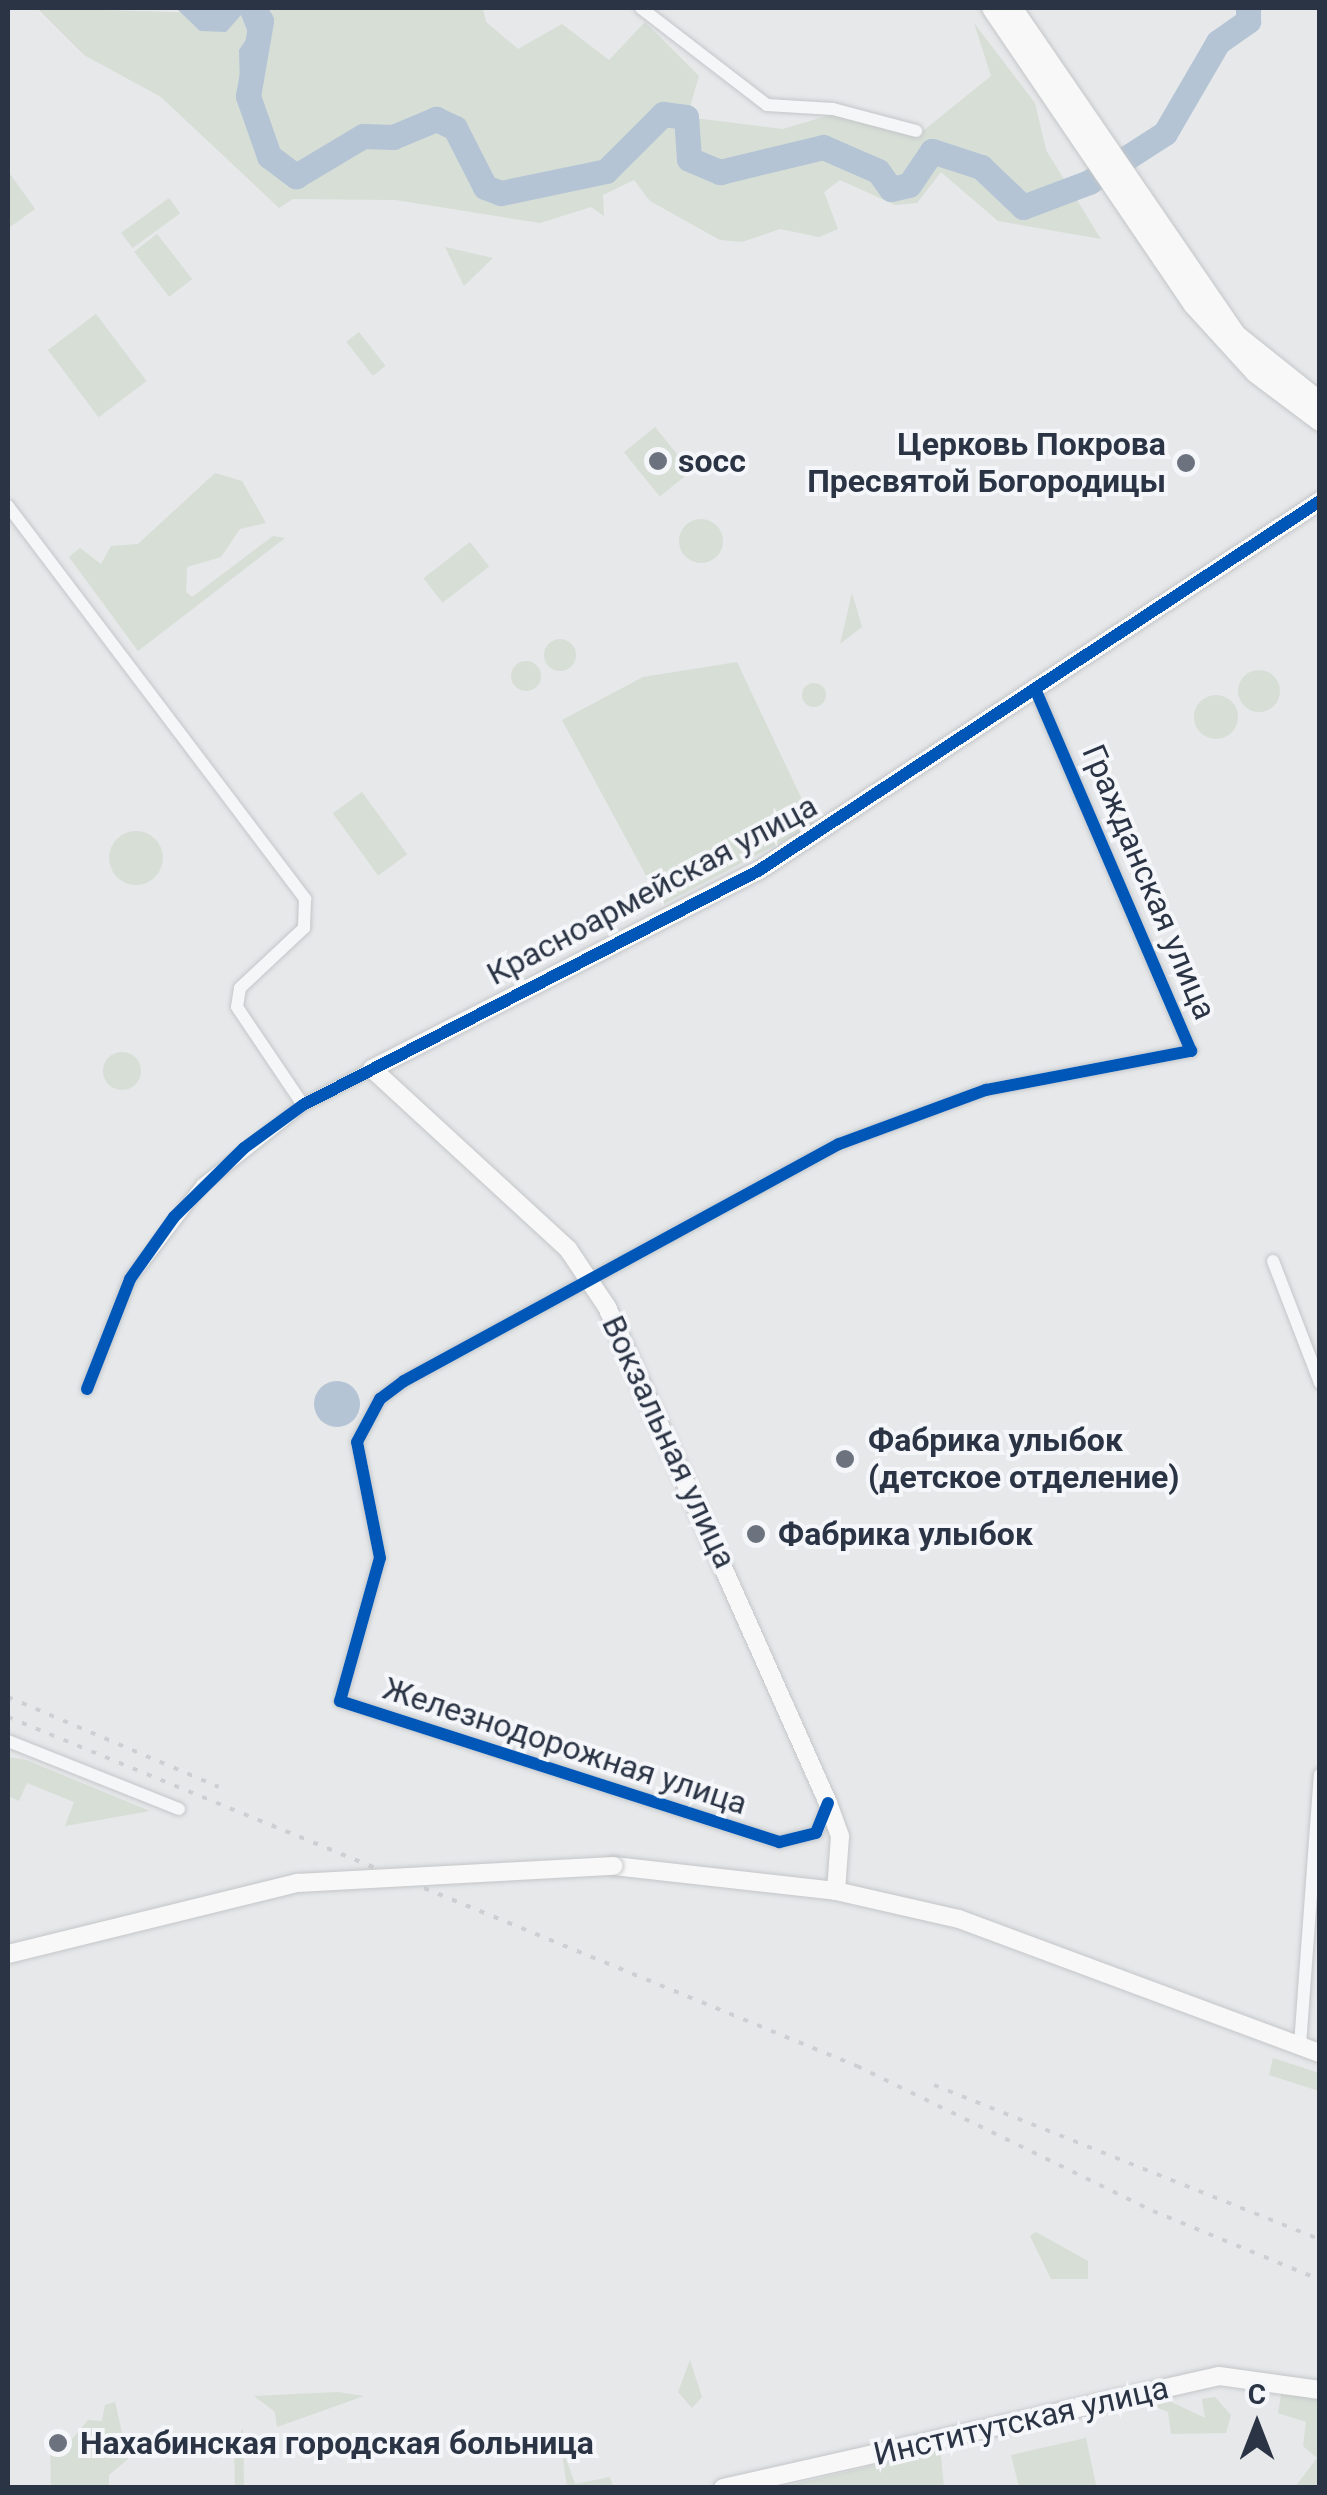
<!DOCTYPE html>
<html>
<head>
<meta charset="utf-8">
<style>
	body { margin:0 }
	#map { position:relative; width:1327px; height:2495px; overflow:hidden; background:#e6e8ea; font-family:Roboto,sans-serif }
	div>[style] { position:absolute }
	.green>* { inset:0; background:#d6ded6; transform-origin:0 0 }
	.round { border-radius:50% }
	.water>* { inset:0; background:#b4c4d5 }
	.river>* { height:25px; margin:-12.5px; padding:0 12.5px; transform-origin:12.5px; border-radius:12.5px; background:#b4c4d5 }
	.roads { filter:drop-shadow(0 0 2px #c4c6c8) drop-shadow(0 0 2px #c4c6c8) }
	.street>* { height:12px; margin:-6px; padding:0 6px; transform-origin:6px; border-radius:6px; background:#f5f6f7 }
	.secondary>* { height:18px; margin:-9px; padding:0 9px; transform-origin:9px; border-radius:9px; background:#f8f8f8 }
	.primary>* { height:20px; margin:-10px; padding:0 10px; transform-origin:10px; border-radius:10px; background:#f8f8f8 }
	.rail>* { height:4px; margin-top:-2px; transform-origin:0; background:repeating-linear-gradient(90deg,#cecfd2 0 5px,transparent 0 15px) }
	.bridges { filter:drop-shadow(0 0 2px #c4c6c8) drop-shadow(0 0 2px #c4c6c8) }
	.secondary-bridge>* { height:18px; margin:-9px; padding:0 9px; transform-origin:9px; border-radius:9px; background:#f8f8f8 }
	.cycleway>* { height:12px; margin:-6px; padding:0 6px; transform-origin:6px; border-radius:6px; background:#0057b8 }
	.dots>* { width:28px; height:28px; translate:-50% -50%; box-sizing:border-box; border:5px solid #f4f6f9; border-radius:50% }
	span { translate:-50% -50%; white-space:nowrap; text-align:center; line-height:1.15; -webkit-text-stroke:8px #f4f6f9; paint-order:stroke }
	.poi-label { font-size:32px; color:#2b3445; font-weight:700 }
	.right { translate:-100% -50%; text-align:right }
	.left { translate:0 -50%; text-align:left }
	.street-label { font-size:32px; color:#2b3445 }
	.frame { position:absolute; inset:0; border:10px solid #2b3445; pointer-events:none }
	.north { position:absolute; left:1207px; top:2375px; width:100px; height:100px; -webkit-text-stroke:8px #f4f6f9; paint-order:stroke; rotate:0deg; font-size:28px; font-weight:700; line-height:40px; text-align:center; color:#2b3445 }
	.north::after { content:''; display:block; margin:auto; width:35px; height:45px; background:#2b3445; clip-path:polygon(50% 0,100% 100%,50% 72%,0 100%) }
</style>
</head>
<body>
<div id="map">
	<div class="green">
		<i style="clip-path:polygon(37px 8px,241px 14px,249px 35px,265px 8px,483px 8px,486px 22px,518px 49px,562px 24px,609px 60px,645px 22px,699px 76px,687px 117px,783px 129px,840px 112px,918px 135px,991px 76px,974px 23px,1035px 103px,1046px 150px,1101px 239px,998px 221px,941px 172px,917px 203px,895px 205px,840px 180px,824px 192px,838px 229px,819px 237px,780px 229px,742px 242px,720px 240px,650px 201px,634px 180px,603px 195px,604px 216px,591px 207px,540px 223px,396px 200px,293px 199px,279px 208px,161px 97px,84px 55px)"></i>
		<i style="clip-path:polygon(8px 171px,35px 209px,10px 227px,8px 223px)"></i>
		<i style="left:169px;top:198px;width:19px;height:59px;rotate:54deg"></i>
		<i style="left:157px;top:234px;width:57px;height:29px;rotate:52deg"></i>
		<i style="clip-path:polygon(445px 247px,493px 258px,464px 286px)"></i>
		<i style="left:96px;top:314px;width:84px;height:60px;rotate:53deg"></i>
		<i style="left:359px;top:332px;width:43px;height:16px;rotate:52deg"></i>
		<i style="left:655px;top:427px;width:57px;height:40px;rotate:51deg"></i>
		<i style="clip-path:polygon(215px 473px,242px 481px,266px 523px,240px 529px,221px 557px,187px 567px,186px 592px,192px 597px,273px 536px,285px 538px,138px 651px,69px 557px,80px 548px,101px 564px,111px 546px,138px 544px)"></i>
		<i class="round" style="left:679px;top:519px;width:44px;height:44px"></i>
		<i style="left:470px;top:542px;width:31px;height:59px;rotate:52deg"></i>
		<i style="clip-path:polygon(852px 593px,862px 627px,840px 644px)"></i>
		<i class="round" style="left:544px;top:639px;width:32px;height:32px"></i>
		<i class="round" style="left:511px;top:661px;width:30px;height:30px"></i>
		<i style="clip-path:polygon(737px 662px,814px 825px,662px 905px,562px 720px,643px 677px)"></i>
		<i class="round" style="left:1238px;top:670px;width:42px;height:42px"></i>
		<i class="round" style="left:802px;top:683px;width:24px;height:24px"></i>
		<i class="round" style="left:1194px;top:695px;width:44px;height:44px"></i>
		<i style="left:362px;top:792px;width:77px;height:36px;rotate:54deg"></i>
		<i class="round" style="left:109px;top:831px;width:54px;height:54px"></i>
		<i class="round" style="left:103px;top:1052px;width:38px;height:38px"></i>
		<i style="clip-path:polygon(8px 1757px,26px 1760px,150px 1811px,65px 1826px,74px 1802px,27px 1783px,19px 1801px,8px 1796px)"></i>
		<i style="clip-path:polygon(1273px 2058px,1319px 2073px,1319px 2091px,1269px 2075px)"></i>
		<i style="clip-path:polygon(1036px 2232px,1088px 2261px,1088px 2279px,1051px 2279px,1030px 2236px)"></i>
		<i style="clip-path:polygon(690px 2360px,702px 2397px,692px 2408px,678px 2392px)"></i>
		<i style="clip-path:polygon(1282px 2389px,1319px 2393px,1319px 2487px,1295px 2487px,1317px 2458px,1303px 2446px,1306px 2422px,1278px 2413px)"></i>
		<i style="clip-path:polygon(337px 2392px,364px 2396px,277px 2427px,275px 2412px,254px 2396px)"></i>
		<i style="clip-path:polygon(1215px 2397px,1231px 2415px,1226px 2433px,1171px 2434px,1168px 2412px,1156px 2407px,1165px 2399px,1205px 2418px,1202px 2399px)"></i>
		<i style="clip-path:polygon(115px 2402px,128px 2459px,109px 2475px,109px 2487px,51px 2487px,50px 2445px,73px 2438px,88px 2420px,102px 2421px,105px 2405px)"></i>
		<i style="clip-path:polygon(243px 2428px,244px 2487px,235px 2487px,234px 2447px)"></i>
		<i style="clip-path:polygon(1086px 2438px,1096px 2485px,1019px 2487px,1011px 2455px)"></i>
		<i style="clip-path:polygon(561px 2445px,575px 2484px,610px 2477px,613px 2487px,567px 2487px)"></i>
		<i style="clip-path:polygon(940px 2449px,944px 2487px,782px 2487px,930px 2452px)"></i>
	</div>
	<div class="water">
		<i style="clip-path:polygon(176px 8px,265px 8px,271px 41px,257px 70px,240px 86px,239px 50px,249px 35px,241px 15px,226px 32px,200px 31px)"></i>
		<i class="round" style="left:314px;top:1381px;width:46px;height:46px"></i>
	</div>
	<div class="river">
		<i style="left:253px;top:8px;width:15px;rotate:58deg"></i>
		<i style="left:261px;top:21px;width:76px;rotate:99.8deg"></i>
		<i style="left:248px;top:96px;width:64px;rotate:70.7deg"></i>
		<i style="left:269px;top:156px;width:34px;rotate:37deg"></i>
		<i style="left:296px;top:176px;width:78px;rotate:-30.8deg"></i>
		<i style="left:363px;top:136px;width:30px;rotate:2deg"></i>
		<i style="left:393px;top:137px;width:47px;rotate:-22.7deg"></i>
		<i style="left:436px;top:119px;width:21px;rotate:25deg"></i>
		<i style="left:455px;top:128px;width:66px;rotate:63deg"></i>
		<i style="left:485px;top:187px;width:17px;rotate:21deg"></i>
		<i style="left:501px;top:193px;width:107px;rotate:-11.8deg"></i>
		<i style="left:606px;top:171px;width:81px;rotate:-45deg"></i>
		<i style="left:663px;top:114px;width:23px;rotate:7deg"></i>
		<i style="left:686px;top:117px;width:42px;rotate:85.9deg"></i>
		<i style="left:689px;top:159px;width:34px;rotate:23deg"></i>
		<i style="left:720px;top:172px;width:106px;rotate:-13.6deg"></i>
		<i style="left:823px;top:147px;width:60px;rotate:23.6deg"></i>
		<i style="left:878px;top:171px;width:22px;rotate:54deg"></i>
		<i style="left:891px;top:189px;width:18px;rotate:-13deg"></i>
		<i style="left:909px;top:185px;width:41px;rotate:-55.9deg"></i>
		<i style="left:932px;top:151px;width:52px;rotate:18.1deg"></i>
		<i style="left:981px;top:167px;width:58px;rotate:43.6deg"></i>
		<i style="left:1023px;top:207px;width:71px;rotate:-20.7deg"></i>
		<i style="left:1089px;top:182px;width:90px;rotate:-32.8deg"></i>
		<i style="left:1165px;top:133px;width:105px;rotate:-59.8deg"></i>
		<i style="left:1218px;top:42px;width:37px;rotate:-35deg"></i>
		<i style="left:1248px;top:21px;width:13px;rotate:-90deg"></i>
	</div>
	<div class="roads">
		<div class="street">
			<i style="left:641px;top:8px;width:159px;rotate:37.6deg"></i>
			<i style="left:767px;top:105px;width:66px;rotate:3.5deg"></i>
			<i style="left:833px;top:109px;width:86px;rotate:14.8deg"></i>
			<i style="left:8px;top:506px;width:493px;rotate:52.9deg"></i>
			<i style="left:305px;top:899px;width:29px;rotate:92deg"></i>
			<i style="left:304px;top:928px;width:88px;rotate:136.8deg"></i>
			<i style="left:240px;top:988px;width:19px;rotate:99deg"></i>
			<i style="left:237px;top:1007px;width:118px;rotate:56deg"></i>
			<i style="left:1273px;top:1261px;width:131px;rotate:68.9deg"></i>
			<i style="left:87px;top:1389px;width:118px;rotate:-68.6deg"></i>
			<i style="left:130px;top:1279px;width:118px;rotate:-52.5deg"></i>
			<i style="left:202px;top:1185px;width:129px;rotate:-38.4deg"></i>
			<i style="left:303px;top:1105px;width:78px;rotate:-27.6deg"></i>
			<i style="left:8px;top:1741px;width:184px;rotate:21.7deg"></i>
			<i style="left:828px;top:1805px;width:30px;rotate:113deg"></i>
			<i style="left:816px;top:1833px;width:38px;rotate:166deg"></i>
			<i style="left:779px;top:1842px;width:461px;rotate:-162.2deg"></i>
			<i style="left:340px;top:1701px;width:148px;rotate:-74.4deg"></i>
			<i style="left:380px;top:1558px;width:118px;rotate:-101.2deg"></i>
			<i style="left:357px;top:1442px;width:49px;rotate:-61.9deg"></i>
			<i style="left:380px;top:1399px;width:30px;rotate:-37deg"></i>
			<i style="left:404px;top:1381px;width:495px;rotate:-28.6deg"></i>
			<i style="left:839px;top:1144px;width:157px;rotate:-20.2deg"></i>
			<i style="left:986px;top:1090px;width:209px;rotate:-10.8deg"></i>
			<i style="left:1191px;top:1051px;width:392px;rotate:-113.3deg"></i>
			<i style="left:1300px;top:2045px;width:271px;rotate:-85.8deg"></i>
		</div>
		<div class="secondary">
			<i style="left:614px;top:1866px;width:223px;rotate:6.4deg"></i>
			<i style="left:836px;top:1891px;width:126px;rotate:12.8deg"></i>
			<i style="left:959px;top:1919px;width:385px;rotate:20.4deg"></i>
			<i style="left:836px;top:1891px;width:55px;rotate:-85.8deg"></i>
			<i style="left:840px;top:1836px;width:35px;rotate:-110deg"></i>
			<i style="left:828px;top:1803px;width:543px;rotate:-114.02deg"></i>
			<i style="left:607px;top:1307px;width:70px;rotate:-123.9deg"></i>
			<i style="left:568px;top:1249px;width:266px;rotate:-137.4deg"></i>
			<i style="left:372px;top:1069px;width:434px;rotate:-27.2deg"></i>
			<i style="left:758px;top:871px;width:673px;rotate:-33.36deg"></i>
			<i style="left:723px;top:2488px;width:508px;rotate:-12.72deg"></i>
			<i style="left:1219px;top:2376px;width:102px;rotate:7.9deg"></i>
		</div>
		<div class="primary">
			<i style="left:992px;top:8px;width:358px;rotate:55.8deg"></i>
			<i style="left:1193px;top:304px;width:93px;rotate:47.6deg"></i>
			<i style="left:1256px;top:373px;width:80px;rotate:36.9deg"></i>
			<i style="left:1012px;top:8px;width:396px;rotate:55.6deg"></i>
			<i style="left:1236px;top:335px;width:107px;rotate:38.6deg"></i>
		</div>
	</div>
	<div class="rail">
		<i style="left:8px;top:1697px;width:229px;rotate:23.1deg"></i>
		<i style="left:8px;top:1717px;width:918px;rotate:22.35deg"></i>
		<i style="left:857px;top:2066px;width:330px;rotate:26.1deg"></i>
		<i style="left:1153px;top:2211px;width:181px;rotate:22.4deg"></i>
		<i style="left:934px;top:2085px;width:416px;rotate:21.8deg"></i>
	</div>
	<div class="bridges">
		<div class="secondary-bridge">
			<i style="left:8px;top:1954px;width:298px;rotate:-13.8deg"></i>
			<i style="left:297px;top:1883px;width:317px;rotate:-3.1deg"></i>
		</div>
	</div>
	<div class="cycleway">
		<i style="left:87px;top:1389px;width:118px;rotate:-68.6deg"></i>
		<i style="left:130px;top:1279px;width:76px;rotate:-54.6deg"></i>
		<i style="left:174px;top:1217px;width:98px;rotate:-44.6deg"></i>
		<i style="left:244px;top:1148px;width:73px;rotate:-36.1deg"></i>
		<i style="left:303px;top:1105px;width:512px;rotate:-27.22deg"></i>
		<i style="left:758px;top:871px;width:673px;rotate:-33.36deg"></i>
		<i style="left:828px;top:1803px;width:32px;rotate:112deg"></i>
		<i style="left:816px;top:1833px;width:38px;rotate:166deg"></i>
		<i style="left:779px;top:1842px;width:461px;rotate:-162.2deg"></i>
		<i style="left:340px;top:1701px;width:148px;rotate:-74.4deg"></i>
		<i style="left:380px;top:1558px;width:118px;rotate:-101.2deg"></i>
		<i style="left:357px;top:1442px;width:49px;rotate:-61.9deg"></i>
		<i style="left:380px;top:1399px;width:30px;rotate:-37deg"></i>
		<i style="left:404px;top:1381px;width:495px;rotate:-28.6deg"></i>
		<i style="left:839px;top:1144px;width:157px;rotate:-20.2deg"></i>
		<i style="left:986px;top:1090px;width:209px;rotate:-10.8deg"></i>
		<i style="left:1191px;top:1051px;width:392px;rotate:-113.3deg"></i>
	</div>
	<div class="dots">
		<i style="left:658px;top:461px;background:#6c737f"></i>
		<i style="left:1186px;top:463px;background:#6c737f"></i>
		<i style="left:845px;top:1459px;background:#6c737f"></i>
		<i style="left:756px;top:1534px;background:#6c737f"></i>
		<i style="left:58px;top:2443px;background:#6c737f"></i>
	</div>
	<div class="poi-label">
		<span class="right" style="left:1166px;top:463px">Церковь Покрова<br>Пресвятой Богородицы</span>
		<span class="left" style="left:678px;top:461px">socc</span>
		<span class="left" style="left:868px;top:1459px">Фабрика улыбок<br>(детское отделение)</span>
		<span class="left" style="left:778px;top:1534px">Фабрика улыбок</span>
		<span class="left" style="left:80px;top:2443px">Нахабинская городская больница</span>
	</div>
	<div class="street-label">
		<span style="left:1149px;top:882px;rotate:67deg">Гражданская улица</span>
		<span style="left:652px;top:890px;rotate:-28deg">Красноармейская улица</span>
		<span style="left:669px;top:1442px;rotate:65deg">Вокзальная улица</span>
		<span style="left:565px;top:1746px;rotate:18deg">Железнодорожная улица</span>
		<span style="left:1021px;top:2421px;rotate:-13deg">Институтская улица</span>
	</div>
	<div class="frame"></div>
	<div class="north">С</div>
</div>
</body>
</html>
